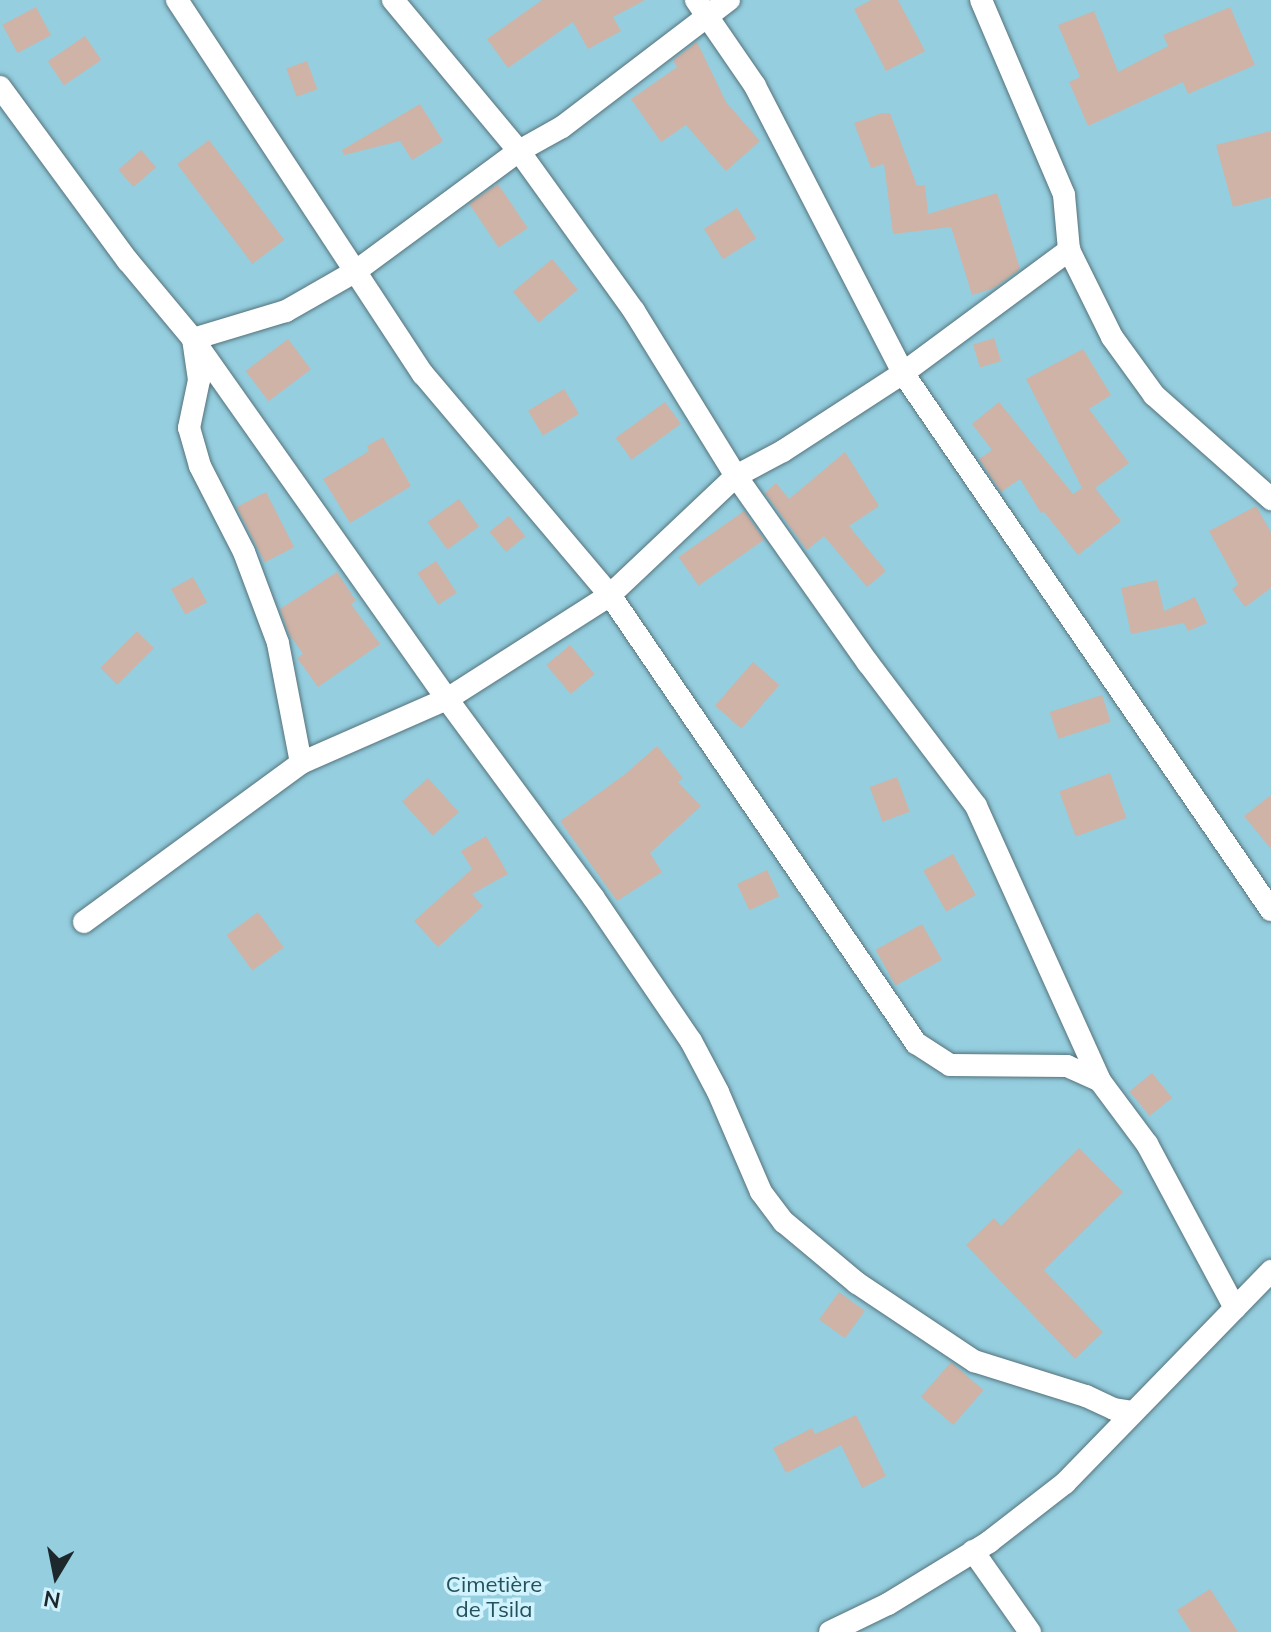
<!DOCTYPE html>
<html>
<head>
<meta charset="utf-8">
<style>
	body { margin:0 }
	#map { position:relative; width:1271px; height:1632px; overflow:hidden; background:#d1f3fd; font-family:Mulish,sans-serif }
	div>[style] { position:absolute }
	.green>* { inset:0; background:#94cedf; transform-origin:0 0 }
	.building>* { inset:0; background:#d0b3a7; transform-origin:0 0 }
	.roads { filter:drop-shadow(0 0 2px #55737c) drop-shadow(0 0 2px #55737c) }
	.street>* { height:22px; margin:-11px; padding:0 11px; transform-origin:11px; border-radius:11px; background:#fff }
	span { translate:-50% -50%; white-space:nowrap; text-align:center; line-height:1.15; -webkit-text-stroke:7px #d1f3fd; paint-order:stroke }
	.park-label { font-size:22px; color:#23515d }
	.north { position:absolute; left:16px; top:1536px; width:80px; height:80px; -webkit-text-stroke:6px #d1f3fd; paint-order:stroke; rotate:190deg; font-size:22px; font-weight:700; line-height:32px; text-align:center; color:#1c282c }
	.north::after { content:''; display:block; margin:auto; width:28px; height:36px; background:#1c282c; clip-path:polygon(50% 0,100% 100%,50% 72%,0 100%) }
</style>
</head>
<body>
<div id="map">
	<div class="green">
		<i style="left:0;top:0;width:1271px;height:1632px"></i>
	</div>
	<div class="building">
		<i style="clip-path:polygon(542px 0,645px 0,613px 17px,621px 31px,588px 49px,573px 22px,508px 68px,487px 39px)"></i>
		<i style="clip-path:polygon(871px 0,898px 0,925px 51px,886px 71px,854px 9px)"></i>
		<i style="left:36px;top:7px;width:32px;height:38px;rotate:62deg"></i>
		<i style="clip-path:polygon(1230px 7px,1255px 65px,1188px 94px,1183px 82px,1088px 126px,1069px 82px,1080px 77px,1058px 25px,1094px 11px,1118px 72px,1168px 46px,1163px 35px)"></i>
		<i style="left:85px;top:36px;width:29px;height:45px;rotate:56deg"></i>
		<i style="clip-path:polygon(697px 42px,726px 102px,760px 141px,726px 171px,686px 125px,661px 142px,631px 99px,677px 67px,673px 60px)"></i>
		<i style="left:307px;top:61px;width:30px;height:22px;rotate:70deg"></i>
		<i style="clip-path:polygon(420px 104px,443px 141px,412px 160px,400px 141px,344px 155px,342px 150px)"></i>
		<i style="clip-path:polygon(882px 113px,890px 113px,917px 186px,925px 185px,928px 214px,997px 193px,1020px 269px,994px 288px,972px 295px,951px 227px,893px 234px,884px 164px,871px 168px,854px 123px)"></i>
		<i style="clip-path:polygon(1271px 131px,1271px 197px,1233px 207px,1216px 145px)"></i>
		<i style="left:209px;top:140px;width:125px;height:40px;rotate:53deg"></i>
		<i style="left:141px;top:150px;width:23px;height:30px;rotate:49deg"></i>
		<i style="left:498px;top:184px;width:53px;height:35px;rotate:56deg"></i>
		<i style="left:737px;top:208px;width:36px;height:39px;rotate:58deg"></i>
		<i style="left:552px;top:259px;width:40px;height:51px;rotate:50deg"></i>
		<i style="left:994px;top:338px;width:24px;height:22px;rotate:73deg"></i>
		<i style="left:288px;top:339px;width:38px;height:53px;rotate:53deg"></i>
		<i style="clip-path:polygon(1083px 349px,1111px 395px,1089px 409px,1129px 463px,1095px 488px,1121px 521px,1078px 555px,1044px 512px,1041px 513px,1020px 479px,1001px 492px,979px 459px,992px 450px,972px 424px,999px 402px,1073px 494px,1082px 488px,1026px 379px)"></i>
		<i style="left:564px;top:389px;width:29px;height:42px;rotate:59deg"></i>
		<i style="left:665px;top:402px;width:27px;height:61px;rotate:54deg"></i>
		<i style="clip-path:polygon(383px 437px,411px 486px,350px 523px,323px 479px,369px 451px,367px 446px)"></i>
		<i style="clip-path:polygon(845px 452px,879px 506px,849px 526px,886px 571px,867px 587px,824px 536px,807px 550px,765px 493px,776px 483px,789px 499px)"></i>
		<i style="left:266px;top:492px;width:62px;height:33px;rotate:63deg"></i>
		<i style="left:459px;top:499px;width:34px;height:39px;rotate:54deg"></i>
		<i style="clip-path:polygon(1256px 506px,1271px 532px,1271px 588px,1245px 607px,1232px 589px,1238px 584px,1209px 531px)"></i>
		<i style="left:744px;top:511px;width:35px;height:80px;rotate:55deg"></i>
		<i style="left:509px;top:516px;width:26px;height:25px;rotate:51deg"></i>
		<i style="left:436px;top:561px;width:38px;height:22px;rotate:57deg"></i>
		<i style="clip-path:polygon(337px 572px,356px 601px,351px 604px,380px 644px,318px 687px,297px 658px,303px 654px,289px 634px,280px 609px)"></i>
		<i style="left:193px;top:577px;width:29px;height:25px;rotate:61deg"></i>
		<i style="clip-path:polygon(1157px 580px,1164px 611px,1195px 597px,1207px 623px,1188px 631px,1184px 623px,1131px 634px,1121px 588px)"></i>
		<i style="left:137px;top:631px;width:24px;height:52px;rotate:45deg"></i>
		<i style="left:570px;top:645px;width:38px;height:31px;rotate:50deg"></i>
		<i style="left:753px;top:662px;width:35px;height:58px;rotate:41deg"></i>
		<i style="left:1102px;top:695px;width:28px;height:55px;rotate:72deg"></i>
		<i style="clip-path:polygon(657px 746px,683px 778px,678px 782px,701px 806px,650px 853px,662px 872px,617px 901px,560px 821px,624px 775px)"></i>
		<i style="left:1110px;top:773px;width:48px;height:54px;rotate:70deg"></i>
		<i style="left:897px;top:777px;width:37px;height:29px;rotate:70deg"></i>
		<i style="left:428px;top:778px;width:46px;height:35px;rotate:48deg"></i>
		<i style="clip-path:polygon(1271px 795px,1271px 849px,1244px 816px)"></i>
		<i style="clip-path:polygon(486px 836px,508px 874px,472px 894px,483px 906px,438px 947px,414px 921px,472px 869px,461px 851px)"></i>
		<i style="left:953px;top:854px;width:47px;height:34px;rotate:61deg"></i>
		<i style="left:767px;top:870px;width:29px;height:33px;rotate:65deg"></i>
		<i style="left:258px;top:912px;width:44px;height:39px;rotate:54deg"></i>
		<i style="left:922px;top:924px;width:41px;height:53px;rotate:61deg"></i>
		<i style="left:1152px;top:1073px;width:32px;height:29px;rotate:51deg"></i>
		<i style="clip-path:polygon(1079px 1148px,1123px 1192px,1044px 1270px,1103px 1332px,1075px 1359px,966px 1245px,994px 1218px,1001px 1226px)"></i>
		<i style="left:839px;top:1292px;width:32px;height:34px;rotate:36deg"></i>
		<i style="left:951px;top:1362px;width:43px;height:46px;rotate:41deg"></i>
		<i style="clip-path:polygon(856px 1415px,886px 1476px,862px 1488px,841px 1445px,786px 1473px,773px 1448px,812px 1428px,815px 1434px)"></i>
		<i style="clip-path:polygon(1210px 1589px,1238px 1632px,1191px 1632px,1177px 1610px)"></i>
	</div>
	<div class="roads">
		<div class="street">
			<i style="left:177px;top:0;width:448px;rotate:56.7deg"></i>
			<i style="left:423px;top:374px;width:289px;rotate:49.8deg"></i>
			<i style="left:610px;top:595px;width:543px;rotate:55.67deg"></i>
			<i style="left:916px;top:1043px;width:40px;rotate:32.9deg"></i>
			<i style="left:950px;top:1065px;width:117px;rotate:0.5deg"></i>
			<i style="left:1067px;top:1066px;width:36px;rotate:24deg"></i>
			<i style="left:1100px;top:1081px;width:79px;rotate:53.3deg"></i>
			<i style="left:1147px;top:1144px;width:186px;rotate:61.8deg"></i>
			<i style="left:393px;top:0;width:197px;rotate:50.2deg"></i>
			<i style="left:519px;top:151px;width:197px;rotate:54.3deg"></i>
			<i style="left:634px;top:311px;width:194px;rotate:58.3deg"></i>
			<i style="left:736px;top:476px;width:229px;rotate:54.8deg"></i>
			<i style="left:868px;top:663px;width:179px;rotate:52.9deg"></i>
			<i style="left:976px;top:806px;width:302px;rotate:65.7deg"></i>
			<i style="left:696px;top:0;width:104px;rotate:55.5deg"></i>
			<i style="left:755px;top:86px;width:323px;rotate:62.7deg"></i>
			<i style="left:903px;top:373px;width:651px;rotate:55.58deg"></i>
			<i style="left:981px;top:0;width:212px;rotate:66.9deg"></i>
			<i style="left:1064px;top:195px;width:55px;rotate:84.8deg"></i>
			<i style="left:1069px;top:250px;width:97px;rotate:63.7deg"></i>
			<i style="left:1112px;top:337px;width:72px;rotate:54.1deg"></i>
			<i style="left:1154px;top:395px;width:157px;rotate:41.6deg"></i>
			<i style="left:0;top:87px;width:216px;rotate:53.7deg"></i>
			<i style="left:128px;top:261px;width:102px;rotate:50.2deg"></i>
			<i style="left:193px;top:339px;width:441px;rotate:54.8deg"></i>
			<i style="left:447px;top:699px;width:246px;rotate:53.6deg"></i>
			<i style="left:593px;top:897px;width:174px;rotate:55.8deg"></i>
			<i style="left:691px;top:1041px;width:58px;rotate:62.1deg"></i>
			<i style="left:718px;top:1092px;width:109px;rotate:66.7deg"></i>
			<i style="left:761px;top:1192px;width:38px;rotate:53deg"></i>
			<i style="left:784px;top:1222px;width:95px;rotate:39.9deg"></i>
			<i style="left:857px;top:1283px;width:141px;rotate:33.7deg"></i>
			<i style="left:974px;top:1361px;width:117px;rotate:17.4deg"></i>
			<i style="left:1086px;top:1396px;width:31px;rotate:25deg"></i>
			<i style="left:1114px;top:1409px;width:18px;rotate:9deg"></i>
			<i style="left:301px;top:763px;width:122px;rotate:-100.9deg"></i>
			<i style="left:278px;top:643px;width:97px;rotate:-110.5deg"></i>
			<i style="left:244px;top:552px;width:97px;rotate:-117.1deg"></i>
			<i style="left:200px;top:466px;width:40px;rotate:-106deg"></i>
			<i style="left:189px;top:428px;width:49px;rotate:-78.2deg"></i>
			<i style="left:199px;top:380px;width:41px;rotate:-98.3deg"></i>
			<i style="left:193px;top:339px;width:97px;rotate:-16.8deg"></i>
			<i style="left:286px;top:311px;width:81px;rotate:-29.7deg"></i>
			<i style="left:356px;top:271px;width:202px;rotate:-36.4deg"></i>
			<i style="left:519px;top:151px;width:49px;rotate:-29.2deg"></i>
			<i style="left:562px;top:127px;width:210px;rotate:-37.3deg"></i>
			<i style="left:84px;top:922px;width:269px;rotate:-36.2deg"></i>
			<i style="left:301px;top:763px;width:159px;rotate:-23.7deg"></i>
			<i style="left:447px;top:699px;width:193px;rotate:-32.5deg"></i>
			<i style="left:610px;top:595px;width:173px;rotate:-43.4deg"></i>
			<i style="left:736px;top:476px;width:53px;rotate:-28deg"></i>
			<i style="left:783px;top:451px;width:143px;rotate:-33deg"></i>
			<i style="left:903px;top:373px;width:207px;rotate:-36.5deg"></i>
			<i style="left:973px;top:1551px;width:99px;rotate:54.9deg"></i>
			<i style="left:830px;top:1632px;width:64px;rotate:-25.8deg"></i>
			<i style="left:888px;top:1604px;width:119px;rotate:-31.5deg"></i>
			<i style="left:989px;top:1542px;width:96px;rotate:-37.8deg"></i>
			<i style="left:1065px;top:1483px;width:296px;rotate:-45.8deg"></i>
		</div>
	</div>
	<div class="park-label">
		<span style="left:494px;top:1597px">Cimetière<br>de Tsila</span>
	</div>
	<div class="north">N</div>
</div>
</body>
</html>
